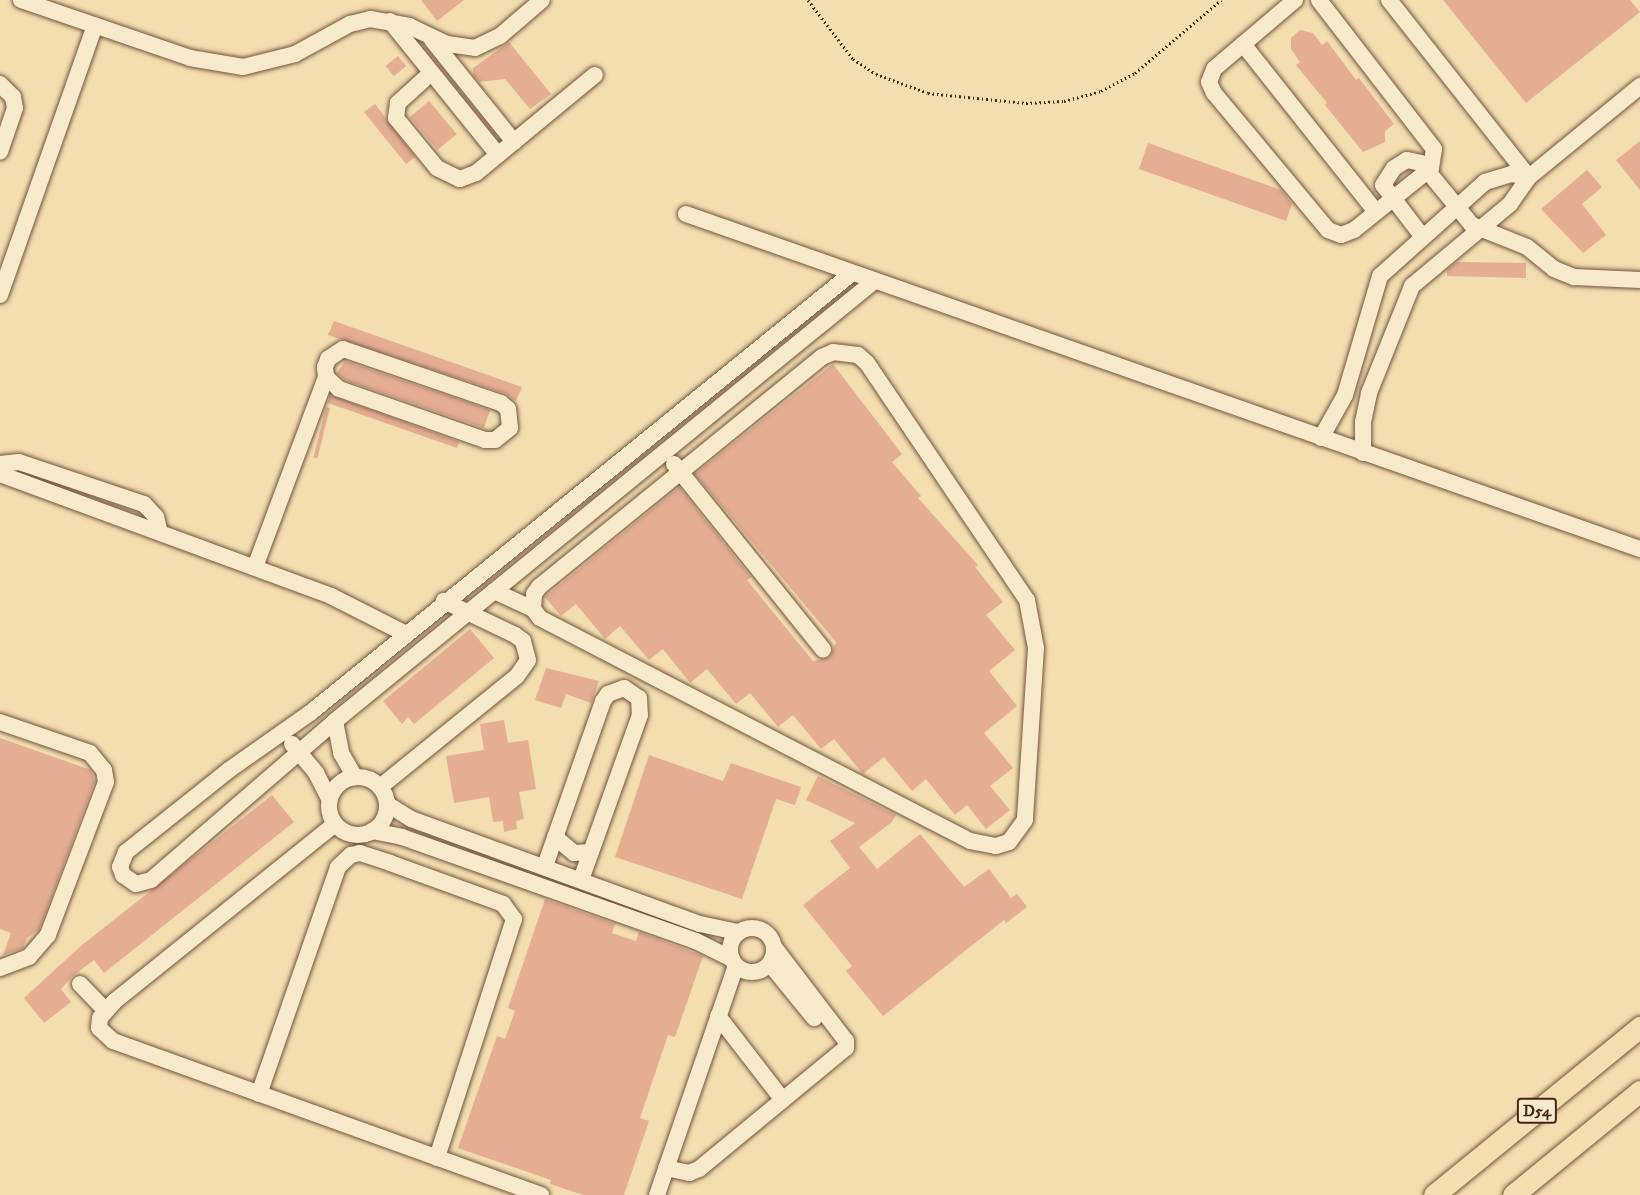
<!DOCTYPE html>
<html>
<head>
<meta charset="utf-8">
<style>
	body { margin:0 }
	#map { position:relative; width:1640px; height:1195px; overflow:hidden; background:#f3deaf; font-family:"IM FELL DW Pica",serif }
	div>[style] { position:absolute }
	.building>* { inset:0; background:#e5ad91; transform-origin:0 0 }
	.path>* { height:3px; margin-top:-1.5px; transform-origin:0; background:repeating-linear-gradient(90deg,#462617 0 1.5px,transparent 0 4.5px) }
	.roads { filter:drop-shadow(0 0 2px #71543d) drop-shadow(0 0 2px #71543d) }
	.minor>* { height:16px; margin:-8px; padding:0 8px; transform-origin:8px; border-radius:8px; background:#f7eacb }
	.minor>.ring { margin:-8px; padding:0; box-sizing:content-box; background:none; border:16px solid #f7eacb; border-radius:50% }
	.major>* { height:21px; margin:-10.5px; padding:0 10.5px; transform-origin:10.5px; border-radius:10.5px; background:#f3deaf }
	span { translate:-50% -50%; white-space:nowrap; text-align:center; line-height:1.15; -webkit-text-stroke:6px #f7eacb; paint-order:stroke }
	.shield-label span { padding:2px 4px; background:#f7eacb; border:2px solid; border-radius:4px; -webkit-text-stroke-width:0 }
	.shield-label { font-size:16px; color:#462617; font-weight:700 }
</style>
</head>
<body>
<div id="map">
	<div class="building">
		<i style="clip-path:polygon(421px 0,464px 0,437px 21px)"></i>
		<i style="clip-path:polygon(1443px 0,1630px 0,1640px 12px,1526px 103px)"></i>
		<i style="clip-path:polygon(1300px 30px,1313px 33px,1322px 45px,1327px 41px,1356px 80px,1359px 78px,1394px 124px,1385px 131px,1385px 142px,1363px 152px,1325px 105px,1327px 103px,1296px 65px,1300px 62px,1291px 49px,1291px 38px)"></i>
		<i style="clip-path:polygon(509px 42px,551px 94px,530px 109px,505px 79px,479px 82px,473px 74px,473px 68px)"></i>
		<i style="left:398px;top:56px;width:13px;height:16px;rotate:51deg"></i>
		<i style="left:429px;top:101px;width:43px;height:25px;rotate:50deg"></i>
		<i style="clip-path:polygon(375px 104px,415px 157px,406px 164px,364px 112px)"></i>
		<i style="clip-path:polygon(1640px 141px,1640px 190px,1616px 160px)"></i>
		<i style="clip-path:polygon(1148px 143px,1281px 190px,1292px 204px,1286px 221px,1139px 169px)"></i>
		<i style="clip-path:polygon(1587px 170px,1602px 187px,1582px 204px,1606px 235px,1583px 253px,1541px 209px)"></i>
		<i style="clip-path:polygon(1457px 262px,1526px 263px,1526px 278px,1447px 276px,1447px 270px)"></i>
		<i style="clip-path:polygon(334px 321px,522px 387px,516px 401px,504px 393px,328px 335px)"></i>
		<i style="clip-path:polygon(345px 361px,490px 410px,484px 428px,345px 380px,337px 373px)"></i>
		<i style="clip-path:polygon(833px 364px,902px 454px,892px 462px,921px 496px,918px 498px,978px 565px,975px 567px,1003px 602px,986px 615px,1015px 650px,989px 671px,1017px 706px,984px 733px,1013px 768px,990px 786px,1010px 810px,986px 829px,967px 805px,955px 815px,926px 779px,912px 791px,884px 757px,863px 774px,834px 739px,821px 749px,793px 715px,778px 727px,750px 693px,736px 704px,707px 669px,690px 683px,663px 649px,649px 660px,620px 626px,605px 639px,576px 604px,561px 616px,545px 597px,679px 487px,751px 577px,747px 580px,813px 661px,830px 657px,836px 642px,695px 474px)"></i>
		<i style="clip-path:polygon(330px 395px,459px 442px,457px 448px,328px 403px)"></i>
		<i style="left:326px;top:407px;width:4px;height:52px;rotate:14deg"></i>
		<i style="clip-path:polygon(470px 629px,494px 658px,414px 724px,408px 717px,402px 724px,383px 701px)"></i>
		<i style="clip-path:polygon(546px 668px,599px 681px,591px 703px,566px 694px,561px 708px,535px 700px)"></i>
		<i style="clip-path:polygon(504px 720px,508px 743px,528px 740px,536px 789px,519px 792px,524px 819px,516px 821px,517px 829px,504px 832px,503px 821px,493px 822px,489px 797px,454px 803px,446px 756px,484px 750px,480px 724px)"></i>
		<i style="clip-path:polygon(0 738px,91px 770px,95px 781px,39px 930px,27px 938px,23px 948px,3px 955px,11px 933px,0 929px)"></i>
		<i style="clip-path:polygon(649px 755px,723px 781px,731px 763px,801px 787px,795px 805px,776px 799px,742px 899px,615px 857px)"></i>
		<i style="clip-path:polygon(818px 776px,896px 815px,892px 822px,859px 847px,877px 869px,920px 834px,964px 887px,989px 869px,1011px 898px,1017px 894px,1027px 907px,1006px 923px,1004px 920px,883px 1016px,846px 971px,852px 966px,803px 905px,850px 868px,830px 841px,855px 823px,806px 800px)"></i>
		<i style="clip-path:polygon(272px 795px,294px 822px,104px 973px,94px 960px,73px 976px,61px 989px,71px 1002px,44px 1023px,24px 998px,82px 945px)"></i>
		<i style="clip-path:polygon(545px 899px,615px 924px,612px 933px,636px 941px,639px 932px,703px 956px,675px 1037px,668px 1035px,640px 1118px,649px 1121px,624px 1195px,583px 1195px,550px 1184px,551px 1180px,458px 1148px,497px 1036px,505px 1039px,515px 1011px,508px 1008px)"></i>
	</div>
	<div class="path">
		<i style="left:808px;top:0;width:74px;rotate:52.7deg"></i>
		<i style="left:853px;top:59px;width:27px;rotate:33deg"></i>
		<i style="left:876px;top:74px;width:55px;rotate:20.1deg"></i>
		<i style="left:928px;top:93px;width:99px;rotate:5.8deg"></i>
		<i style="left:1026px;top:103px;width:38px;rotate:-3deg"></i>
		<i style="left:1064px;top:101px;width:38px;rotate:-15deg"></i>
		<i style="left:1101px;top:91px;width:38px;rotate:-28deg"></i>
		<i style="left:1135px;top:73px;width:113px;rotate:-40.3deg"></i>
	</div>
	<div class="roads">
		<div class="minor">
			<i style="left:21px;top:0;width:179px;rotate:18.9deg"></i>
			<i style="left:190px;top:58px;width:54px;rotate:9.6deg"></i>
			<i style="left:243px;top:67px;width:54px;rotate:-14deg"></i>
			<i style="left:295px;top:54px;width:63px;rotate:-28.6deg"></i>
			<i style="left:350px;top:24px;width:21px;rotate:-14deg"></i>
			<i style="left:370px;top:19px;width:40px;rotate:10deg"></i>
			<i style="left:409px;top:26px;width:42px;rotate:25.3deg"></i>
			<i style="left:447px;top:44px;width:28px;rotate:8deg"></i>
			<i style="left:475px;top:48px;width:28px;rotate:-26deg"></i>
			<i style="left:500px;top:36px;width:55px;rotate:-40.6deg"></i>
			<i style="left:1295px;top:0;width:106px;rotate:139.6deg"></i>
			<i style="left:1214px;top:69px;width:14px;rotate:111deg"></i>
			<i style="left:1209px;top:82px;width:12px;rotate:66deg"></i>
			<i style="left:1214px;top:93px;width:178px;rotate:50.2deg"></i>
			<i style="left:1328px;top:230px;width:14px;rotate:21deg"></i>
			<i style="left:1341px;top:235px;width:14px;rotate:-21deg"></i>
			<i style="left:1354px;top:230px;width:99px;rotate:-38.8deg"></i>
			<i style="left:1431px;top:168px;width:19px;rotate:-81deg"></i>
			<i style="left:1434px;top:149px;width:188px;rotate:-127.7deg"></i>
			<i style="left:1389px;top:0;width:226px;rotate:51.7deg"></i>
			<i style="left:390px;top:21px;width:172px;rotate:51.1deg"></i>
			<i style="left:432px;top:40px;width:131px;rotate:51.2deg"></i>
			<i style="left:1243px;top:44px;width:214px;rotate:51.6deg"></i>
			<i style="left:431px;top:73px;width:45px;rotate:137.7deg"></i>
			<i style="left:398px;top:103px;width:15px;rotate:98deg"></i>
			<i style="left:396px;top:118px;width:65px;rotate:50.6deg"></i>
			<i style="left:437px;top:168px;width:25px;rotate:26deg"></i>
			<i style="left:460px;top:179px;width:17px;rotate:-21deg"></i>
			<i style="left:476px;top:173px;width:154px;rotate:-39.5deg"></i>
			<i style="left:0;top:84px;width:18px;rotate:45deg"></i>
			<i style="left:13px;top:97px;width:11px;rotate:80deg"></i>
			<i style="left:15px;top:108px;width:46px;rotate:108.8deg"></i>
			<i style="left:686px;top:214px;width:1011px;rotate:19.35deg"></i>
			<i style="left:1422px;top:236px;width:64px;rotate:-127.4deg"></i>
			<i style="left:1383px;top:185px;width:20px;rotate:-57deg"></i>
			<i style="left:1394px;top:168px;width:15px;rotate:-32deg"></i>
			<i style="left:1407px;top:160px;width:14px;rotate:12deg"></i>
			<i style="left:1421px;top:163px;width:80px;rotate:50.6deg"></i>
			<i style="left:1472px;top:225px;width:59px;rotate:21.8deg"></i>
			<i style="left:1527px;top:247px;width:35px;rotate:39deg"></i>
			<i style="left:1554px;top:269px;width:22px;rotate:22deg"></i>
			<i style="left:1574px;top:277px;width:66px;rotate:2.6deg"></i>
			<i style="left:851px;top:274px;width:697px;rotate:140.94deg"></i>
			<i style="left:310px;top:713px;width:99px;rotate:144.9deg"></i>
			<i style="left:229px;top:770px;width:132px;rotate:141.5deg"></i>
			<i style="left:126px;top:852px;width:16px;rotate:112deg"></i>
			<i style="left:120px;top:867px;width:9px;rotate:69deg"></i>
			<i style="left:123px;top:875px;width:16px;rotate:35deg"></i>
			<i style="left:136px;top:884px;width:16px;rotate:-15deg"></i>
			<i style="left:151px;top:880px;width:243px;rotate:-40.8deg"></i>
			<i style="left:335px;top:721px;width:694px;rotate:-39.21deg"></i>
			<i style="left:0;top:295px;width:286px;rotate:-70.6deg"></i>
			<i style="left:343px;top:349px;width:167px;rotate:18.9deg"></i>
			<i style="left:501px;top:403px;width:9px;rotate:41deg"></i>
			<i style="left:508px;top:409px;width:19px;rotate:84deg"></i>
			<i style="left:510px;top:428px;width:19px;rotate:141deg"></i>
			<i style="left:495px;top:440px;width:10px;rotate:180deg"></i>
			<i style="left:485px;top:440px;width:155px;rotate:-160.7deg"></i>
			<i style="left:339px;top:389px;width:18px;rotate:-137deg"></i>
			<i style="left:326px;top:377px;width:10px;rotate:-96deg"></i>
			<i style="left:325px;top:367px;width:9px;rotate:-69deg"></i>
			<i style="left:328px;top:359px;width:18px;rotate:-34deg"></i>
			<i style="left:833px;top:352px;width:25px;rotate:7deg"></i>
			<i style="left:858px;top:355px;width:12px;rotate:42deg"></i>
			<i style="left:867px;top:363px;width:286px;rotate:56deg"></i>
			<i style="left:1027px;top:600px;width:49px;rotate:79.4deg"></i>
			<i style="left:1036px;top:648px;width:172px;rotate:93.7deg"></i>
			<i style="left:1025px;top:820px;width:27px;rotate:126deg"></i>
			<i style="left:1009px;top:842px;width:14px;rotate:163deg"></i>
			<i style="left:996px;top:846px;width:26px;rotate:-169deg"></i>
			<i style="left:970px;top:841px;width:484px;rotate:-152.6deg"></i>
			<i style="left:540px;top:618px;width:11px;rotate:-128deg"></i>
			<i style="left:533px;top:609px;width:15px;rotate:-86deg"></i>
			<i style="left:534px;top:594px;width:9px;rotate:-54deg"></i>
			<i style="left:539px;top:587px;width:365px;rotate:-39.1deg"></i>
			<i style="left:822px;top:357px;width:12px;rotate:-24deg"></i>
			<i style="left:1321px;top:438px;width:49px;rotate:-60.8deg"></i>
			<i style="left:1345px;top:395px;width:124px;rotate:-73.6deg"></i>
			<i style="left:1380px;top:276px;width:141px;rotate:-41.8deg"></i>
			<i style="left:1485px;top:182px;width:27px;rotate:-17deg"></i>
			<i style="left:1511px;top:174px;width:18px;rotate:9deg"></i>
			<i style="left:1363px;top:453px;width:31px;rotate:-90deg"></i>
			<i style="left:1363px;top:422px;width:30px;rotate:-78deg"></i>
			<i style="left:1369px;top:393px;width:115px;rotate:-68.1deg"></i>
			<i style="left:1412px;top:286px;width:128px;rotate:-39.9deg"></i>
			<i style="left:1510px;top:204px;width:33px;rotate:-55deg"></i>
			<i style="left:1529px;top:177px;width:144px;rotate:-39.3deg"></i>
			<i style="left:0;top:464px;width:19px;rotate:-6deg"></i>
			<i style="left:19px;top:462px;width:132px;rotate:18.6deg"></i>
			<i style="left:144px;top:504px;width:18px;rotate:47deg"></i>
			<i style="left:156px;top:517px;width:16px;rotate:76deg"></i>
			<i style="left:674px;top:464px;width:238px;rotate:51.2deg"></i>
			<i style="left:0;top:474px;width:353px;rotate:20.2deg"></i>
			<i style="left:331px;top:596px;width:84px;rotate:26.9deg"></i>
			<i style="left:255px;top:567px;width:203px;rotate:-69.5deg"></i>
			<i style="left:494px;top:591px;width:43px;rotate:24.8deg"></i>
			<i style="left:335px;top:721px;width:33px;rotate:79deg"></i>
			<i style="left:341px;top:753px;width:28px;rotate:60deg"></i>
			<i style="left:0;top:722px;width:95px;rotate:19deg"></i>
			<i style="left:90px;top:753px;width:22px;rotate:51deg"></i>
			<i style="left:104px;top:770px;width:12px;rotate:81deg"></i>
			<i style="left:106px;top:782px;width:164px;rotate:110.8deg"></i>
			<i style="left:48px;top:935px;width:29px;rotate:131deg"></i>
			<i style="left:29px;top:957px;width:31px;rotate:159deg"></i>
			<i style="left:292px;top:744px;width:38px;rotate:50deg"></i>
			<i style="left:316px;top:773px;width:30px;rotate:63deg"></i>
			<i class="ring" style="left:329px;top:777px;width:42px;height:42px"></i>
			<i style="left:380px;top:787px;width:176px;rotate:-39deg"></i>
			<i style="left:517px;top:676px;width:19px;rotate:-55deg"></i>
			<i style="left:528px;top:660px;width:20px;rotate:-105deg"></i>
			<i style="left:523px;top:641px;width:10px;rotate:-143deg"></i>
			<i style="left:515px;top:635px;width:79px;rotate:-154.4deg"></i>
			<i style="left:387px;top:804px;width:28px;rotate:32deg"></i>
			<i style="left:411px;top:819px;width:307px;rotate:20deg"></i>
			<i style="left:700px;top:924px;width:40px;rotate:12deg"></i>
			<i style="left:335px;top:824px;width:284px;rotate:141.2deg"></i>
			<i style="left:114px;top:1002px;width:21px;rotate:131deg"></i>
			<i style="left:100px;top:1018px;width:10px;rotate:96deg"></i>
			<i style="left:99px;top:1028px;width:19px;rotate:43deg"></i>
			<i style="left:113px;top:1041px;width:455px;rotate:19.8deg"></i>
			<i style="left:372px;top:831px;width:31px;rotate:11deg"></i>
			<i style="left:402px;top:837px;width:312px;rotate:19.5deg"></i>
			<i style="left:696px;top:941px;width:40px;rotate:26.6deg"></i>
			<i style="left:555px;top:837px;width:25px;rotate:40deg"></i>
			<i style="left:574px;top:853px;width:17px;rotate:-3deg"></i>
			<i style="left:545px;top:866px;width:175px;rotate:-70.6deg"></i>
			<i style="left:603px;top:701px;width:9px;rotate:-54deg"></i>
			<i style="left:608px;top:694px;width:17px;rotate:-21deg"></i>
			<i style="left:624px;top:688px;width:18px;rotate:34deg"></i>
			<i style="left:639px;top:698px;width:17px;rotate:87deg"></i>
			<i style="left:640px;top:715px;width:175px;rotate:109.7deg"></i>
			<i class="ring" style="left:730px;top:928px;width:28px;height:28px"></i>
			<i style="left:770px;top:964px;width:70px;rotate:50.8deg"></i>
			<i style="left:80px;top:984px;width:36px;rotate:46deg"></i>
			<i style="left:718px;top:1016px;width:106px;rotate:52.3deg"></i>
			<i style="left:259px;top:1094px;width:240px;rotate:-70.8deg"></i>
			<i style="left:338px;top:867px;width:18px;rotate:-43deg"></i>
			<i style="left:351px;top:855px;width:9px;rotate:-13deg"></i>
			<i style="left:360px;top:853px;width:32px;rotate:18deg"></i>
			<i style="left:390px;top:863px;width:120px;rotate:19.9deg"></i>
			<i style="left:503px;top:904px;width:19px;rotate:54deg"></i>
			<i style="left:514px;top:919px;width:251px;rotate:107.9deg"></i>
			<i style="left:666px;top:1168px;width:24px;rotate:12deg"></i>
			<i style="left:689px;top:1173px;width:11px;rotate:-22deg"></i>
			<i style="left:699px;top:1169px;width:190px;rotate:-39.5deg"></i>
			<i style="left:846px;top:1048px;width:7px;rotate:-90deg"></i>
			<i style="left:846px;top:1041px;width:117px;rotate:-127.4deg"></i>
			<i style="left:657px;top:1195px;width:242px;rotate:-71deg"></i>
		</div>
		<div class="major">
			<i style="left:1434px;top:1195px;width:266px;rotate:-39.2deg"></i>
			<i style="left:1513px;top:1195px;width:164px;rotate:-39.3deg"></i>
		</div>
	</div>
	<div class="shield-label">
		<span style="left:1537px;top:1111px">D54</span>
	</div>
</div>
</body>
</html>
